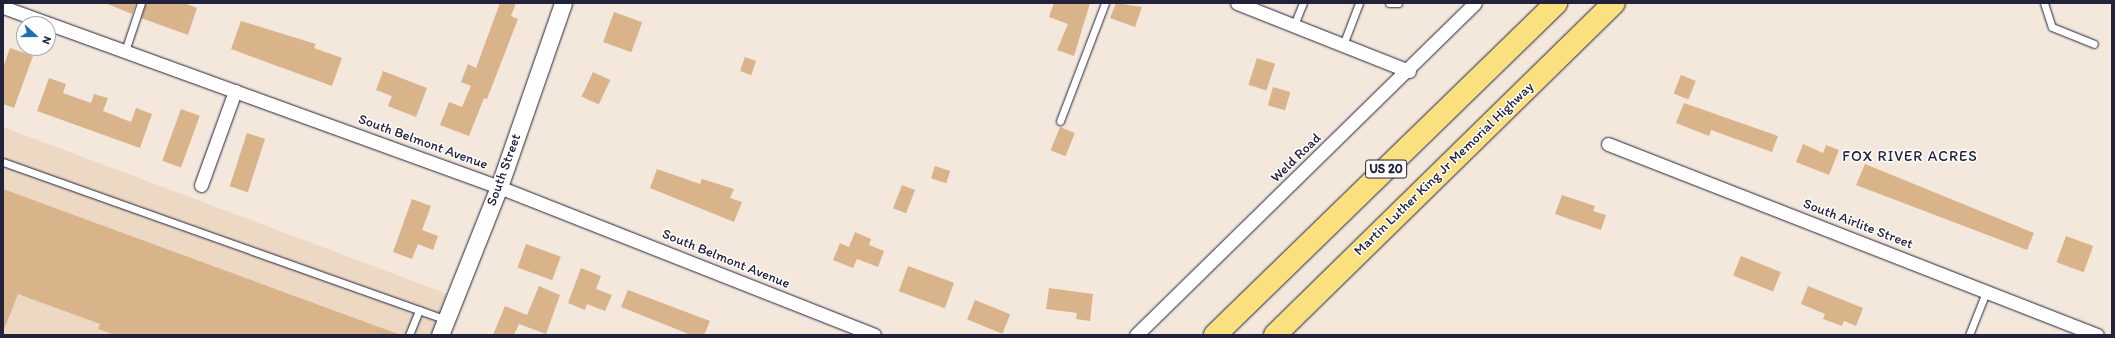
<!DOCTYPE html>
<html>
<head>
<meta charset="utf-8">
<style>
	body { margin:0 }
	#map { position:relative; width:2115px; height:338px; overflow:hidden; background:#f4e8dc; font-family:Itim,sans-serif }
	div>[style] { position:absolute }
	.built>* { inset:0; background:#ecd8c3 }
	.building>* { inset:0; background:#d9b38a; transform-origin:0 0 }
	.roads { filter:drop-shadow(0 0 1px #22223b) drop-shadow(0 0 1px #22223b) }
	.service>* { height:7px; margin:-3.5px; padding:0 3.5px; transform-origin:3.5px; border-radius:3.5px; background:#fff }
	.minor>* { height:13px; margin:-6.5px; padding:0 6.5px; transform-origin:6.5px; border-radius:6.5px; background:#fff }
	.tertiary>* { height:17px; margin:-8.5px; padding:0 8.5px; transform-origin:8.5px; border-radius:8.5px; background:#fff }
	.motorway>* { height:22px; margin:-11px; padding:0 11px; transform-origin:11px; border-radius:11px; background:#fbe080 }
	span { translate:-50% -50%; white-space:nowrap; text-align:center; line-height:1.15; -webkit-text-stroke:3px #fff; paint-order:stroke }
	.shield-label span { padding:1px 3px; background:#fff; border:1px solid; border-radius:3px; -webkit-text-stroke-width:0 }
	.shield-label { font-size:13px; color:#22223b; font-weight:700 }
	.street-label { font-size:14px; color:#22223b }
	.neighbourhood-label { font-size:15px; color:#22223b; letter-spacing:1px }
	.frame { position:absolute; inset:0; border:4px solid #22223b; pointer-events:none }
	.north { position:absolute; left:16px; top:16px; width:40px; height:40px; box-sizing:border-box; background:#fff; border:1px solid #a7a7b1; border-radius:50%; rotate:111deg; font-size:11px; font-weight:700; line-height:16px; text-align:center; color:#22223b }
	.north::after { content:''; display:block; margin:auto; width:14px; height:18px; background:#1f6fb2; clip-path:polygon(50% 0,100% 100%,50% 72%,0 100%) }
</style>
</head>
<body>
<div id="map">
	<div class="built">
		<i style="clip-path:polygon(3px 127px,450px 295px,436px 335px,3px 335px)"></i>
	</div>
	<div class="building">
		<i style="clip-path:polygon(105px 3px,136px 3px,132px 14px)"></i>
		<i style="clip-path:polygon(146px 3px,184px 3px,197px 8px,188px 35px,141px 18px)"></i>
		<i style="clip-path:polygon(500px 3px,516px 3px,511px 16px,518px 19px,487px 99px,484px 98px,469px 136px,440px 125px,449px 102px,462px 107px,471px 86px,461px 82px,468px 64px,476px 68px)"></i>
		<i style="clip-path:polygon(1054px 3px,1090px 3px,1074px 56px,1057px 50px,1068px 24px,1049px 17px)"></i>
		<i style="clip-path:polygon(1116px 3px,1142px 7px,1135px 27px,1110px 18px)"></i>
		<i style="left:614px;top:12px;width:30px;height:32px;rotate:20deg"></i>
		<i style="clip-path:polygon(241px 21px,316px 44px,314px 48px,342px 58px,332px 86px,231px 49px)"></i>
		<i style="clip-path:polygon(10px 48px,33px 56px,14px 108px,3px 104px,4px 65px)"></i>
		<i style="left:745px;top:57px;width:12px;height:15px;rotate:20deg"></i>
		<i style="left:1257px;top:58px;width:19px;height:28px;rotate:18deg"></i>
		<i style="clip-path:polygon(383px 71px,427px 88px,416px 117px,388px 106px,392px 96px,376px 90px)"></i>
		<i style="left:593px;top:72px;width:19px;height:27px;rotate:25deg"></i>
		<i style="left:1681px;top:75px;width:16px;height:20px;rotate:22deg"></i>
		<i style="clip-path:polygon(49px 78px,66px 84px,63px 93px,91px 103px,94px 94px,108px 98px,103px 111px,131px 122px,136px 108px,152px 114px,140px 148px,37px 111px)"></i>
		<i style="left:1273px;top:87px;width:18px;height:19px;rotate:16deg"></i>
		<i style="clip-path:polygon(1684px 103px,1778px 136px,1772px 152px,1711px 130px,1709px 136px,1676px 123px)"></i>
		<i style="left:181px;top:109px;width:20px;height:55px;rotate:20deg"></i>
		<i style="left:1060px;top:127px;width:16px;height:25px;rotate:22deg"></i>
		<i style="left:247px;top:133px;width:19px;height:56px;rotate:18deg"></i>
		<i style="clip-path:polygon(1803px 144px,1823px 153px,1826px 145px,1839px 150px,1829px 175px,1796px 162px)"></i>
		<i style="clip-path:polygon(1865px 164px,2034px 233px,2027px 250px,1856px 185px)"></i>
		<i style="left:935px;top:166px;width:16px;height:13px;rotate:18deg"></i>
		<i style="clip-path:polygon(657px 169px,700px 184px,702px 179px,734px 189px,730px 198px,742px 202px,734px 222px,650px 188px)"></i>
		<i style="left:902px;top:185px;width:14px;height:25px;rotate:21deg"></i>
		<i style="clip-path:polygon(3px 189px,398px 334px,397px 335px,115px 335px,98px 329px,100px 324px,18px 294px,3px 332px)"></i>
		<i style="clip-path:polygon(1562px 195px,1595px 206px,1593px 211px,1606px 215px,1601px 230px,1555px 214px)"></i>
		<i style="clip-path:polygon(412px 199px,431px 206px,422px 230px,438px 236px,433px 250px,418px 244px,412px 259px,393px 252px)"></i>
		<i style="clip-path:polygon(855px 232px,871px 239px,869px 245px,884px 251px,878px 267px,857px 259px,853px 268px,833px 260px,840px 243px,849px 247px)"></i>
		<i style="left:2066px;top:236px;width:29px;height:28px;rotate:20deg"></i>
		<i style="left:526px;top:244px;width:37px;height:25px;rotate:20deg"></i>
		<i style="left:1741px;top:256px;width:43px;height:21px;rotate:22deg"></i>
		<i style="left:908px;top:266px;width:49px;height:27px;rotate:20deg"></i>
		<i style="clip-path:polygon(581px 268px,601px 276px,596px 289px,612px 295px,605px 311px,587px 304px,585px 310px,568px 303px)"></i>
		<i style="clip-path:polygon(539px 286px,560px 295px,546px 334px,519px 324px,514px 335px,493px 335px,505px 306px,527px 315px)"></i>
		<i style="clip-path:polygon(1808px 286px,1863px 308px,1856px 326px,1844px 321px,1842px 326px,1823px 319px,1825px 314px,1801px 304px)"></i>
		<i style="clip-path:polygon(1049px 288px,1093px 294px,1090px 321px,1076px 319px,1077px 313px,1046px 309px)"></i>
		<i style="clip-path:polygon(628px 290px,710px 321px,704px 335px,691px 335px,621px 307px)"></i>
		<i style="left:975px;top:300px;width:38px;height:21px;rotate:22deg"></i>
	</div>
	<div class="roads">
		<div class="service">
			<i style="left:1389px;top:3px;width:9px"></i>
			<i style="left:2044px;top:3px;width:25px;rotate:72deg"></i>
			<i style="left:2052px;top:27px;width:45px;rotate:22deg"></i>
			<i style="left:1294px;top:25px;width:24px;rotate:-68deg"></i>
			<i style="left:1343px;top:45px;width:45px;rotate:-69.1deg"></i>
			<i style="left:125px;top:51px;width:51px;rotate:-71.6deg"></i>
			<i style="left:1060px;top:121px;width:126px;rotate:-69.1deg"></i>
			<i style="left:3px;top:162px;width:470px;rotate:19.6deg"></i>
			<i style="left:409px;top:335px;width:27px;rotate:-68deg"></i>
			<i style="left:1969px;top:335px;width:46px;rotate:-68.4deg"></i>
		</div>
		<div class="minor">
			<i style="left:1237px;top:3px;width:185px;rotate:21.6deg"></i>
			<i style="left:3px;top:7px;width:528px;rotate:19.95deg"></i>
			<i style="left:499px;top:187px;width:403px;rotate:21.5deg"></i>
			<i style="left:1608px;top:144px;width:525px;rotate:21.34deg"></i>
			<i style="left:201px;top:185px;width:100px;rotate:-70.1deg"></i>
			<i style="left:1136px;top:335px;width:474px;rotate:-44.4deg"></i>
		</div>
		<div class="tertiary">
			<i style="left:440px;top:335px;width:159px;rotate:-68.3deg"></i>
			<i style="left:499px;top:187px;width:195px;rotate:-70.8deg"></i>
		</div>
		<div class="motorway">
			<i style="left:1215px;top:335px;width:476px;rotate:-44.2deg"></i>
			<i style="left:1275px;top:335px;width:474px;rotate:-44.4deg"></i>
		</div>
	</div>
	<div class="shield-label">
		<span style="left:1386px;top:169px">US 20</span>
	</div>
	<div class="street-label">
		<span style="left:423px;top:142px;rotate:20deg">South Belmont Avenue</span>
		<span style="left:1296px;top:158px;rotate:-44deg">Weld Road</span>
		<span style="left:1444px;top:169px;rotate:-44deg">Martin Luther King Jr Memorial Highway</span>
		<span style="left:504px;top:170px;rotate:-70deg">South Street</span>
		<span style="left:1858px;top:224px;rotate:21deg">South Airlite Street</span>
		<span style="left:726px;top:259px;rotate:22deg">South Belmont Avenue</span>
	</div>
	<div class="neighbourhood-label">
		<span style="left:1910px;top:157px">FOX RIVER ACRES</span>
	</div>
	<div class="frame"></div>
	<div class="north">N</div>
</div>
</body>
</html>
